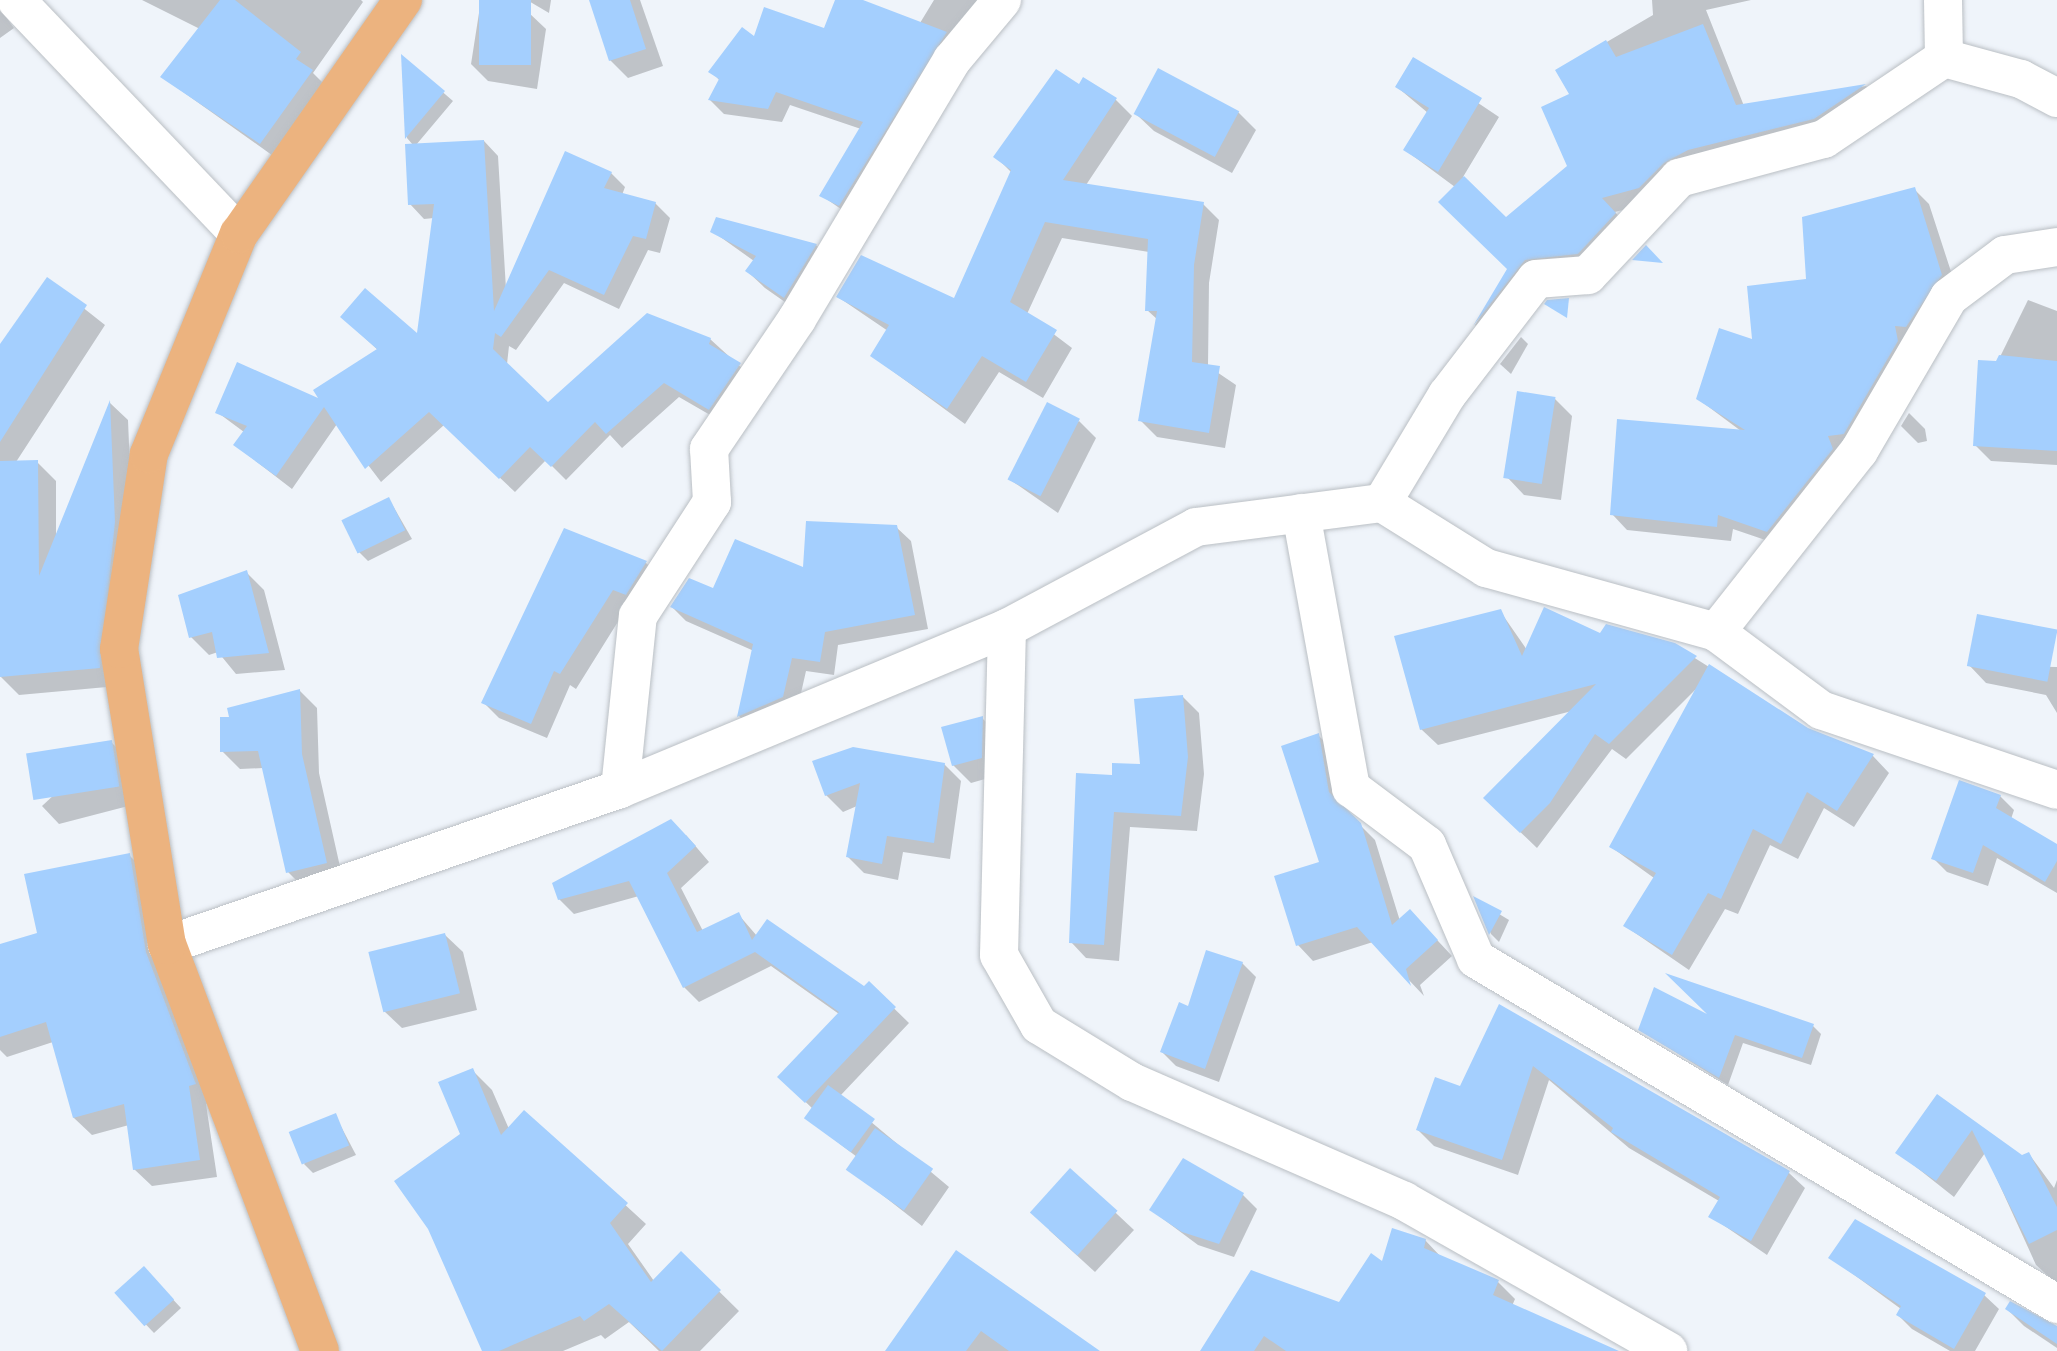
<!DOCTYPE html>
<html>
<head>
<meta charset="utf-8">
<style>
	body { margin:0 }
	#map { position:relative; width:2057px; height:1351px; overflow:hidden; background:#eff4fa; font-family:Quicksand,sans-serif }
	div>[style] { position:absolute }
	.shadow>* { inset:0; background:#0003 }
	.building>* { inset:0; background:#a4cffe; transform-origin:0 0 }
	.roads { filter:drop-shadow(0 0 2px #babfc4) drop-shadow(0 0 2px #babfc4) }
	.minor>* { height:38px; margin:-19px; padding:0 19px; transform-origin:19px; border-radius:19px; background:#fff }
	.major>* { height:38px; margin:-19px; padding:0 19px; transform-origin:19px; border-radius:19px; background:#ecb37f }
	span { translate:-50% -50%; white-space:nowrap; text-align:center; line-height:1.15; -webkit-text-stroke:5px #fff; paint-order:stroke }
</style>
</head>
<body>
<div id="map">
	<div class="shadow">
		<i style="clip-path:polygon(142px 0,361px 0,363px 2px,313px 73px,327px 87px,276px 158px,162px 77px,200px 29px)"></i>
		<i style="clip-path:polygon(481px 0,528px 12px,546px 29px,537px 89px,488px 81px,471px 64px)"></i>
		<i style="clip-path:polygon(527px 0,551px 0,549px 13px)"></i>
		<i style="clip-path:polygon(590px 0,640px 0,663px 66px,628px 78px,610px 60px)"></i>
		<i style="clip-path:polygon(837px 0,858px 0,920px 23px,934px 0,994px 0,854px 218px,822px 196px,861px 129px,790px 105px,782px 122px,724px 114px,710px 100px,720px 81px,711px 71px,755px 39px,825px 30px)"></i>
		<i style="clip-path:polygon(1652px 0,1751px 0,1706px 10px,1744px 106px,1866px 86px,1879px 99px,1654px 202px,1615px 212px,1630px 229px,1593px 268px,1540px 274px,1488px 339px,1475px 325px,1509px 269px,1455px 187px,1405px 150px,1428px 113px,1397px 87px,1414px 60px,1499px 117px,1463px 177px,1506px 219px,1569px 166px,1572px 95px,1557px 71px,1653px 15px)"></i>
		<i style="clip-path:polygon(0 9px,14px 28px,0 38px)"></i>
		<i style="clip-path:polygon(403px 58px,453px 101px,416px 145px,484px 141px,498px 156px,506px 289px,611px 173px,625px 187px,622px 195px,655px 203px,670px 218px,660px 253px,648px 250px,619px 309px,564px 283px,516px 350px,509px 346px,507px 364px,548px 404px,710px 339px,754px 379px,724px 423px,679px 397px,622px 448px,610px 435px,566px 480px,546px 460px,515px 492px,444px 425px,381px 482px,337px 424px,292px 489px,235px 445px,244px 432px,217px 412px,323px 402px,379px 351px,342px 317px,419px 337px,434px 218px,424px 219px,410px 204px,413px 145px,407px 138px)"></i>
		<i style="clip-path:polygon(1079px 87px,1116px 100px,1132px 116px,1086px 185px,1203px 204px,1219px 220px,1209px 283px,1208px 366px,1236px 385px,1225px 448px,1157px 437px,1140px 420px,1158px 320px,1147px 310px,1149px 252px,1062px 238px,1027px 314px,1072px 348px,1043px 398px,999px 372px,965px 424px,872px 356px,888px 331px,838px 297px,955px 300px,1012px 173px,995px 156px)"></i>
		<i style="clip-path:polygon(1238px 112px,1256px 130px,1232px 173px,1154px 131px,1136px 114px)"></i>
		<i style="clip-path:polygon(1914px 189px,1929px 204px,1957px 290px,1783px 546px,1733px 529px,1731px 541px,1627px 530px,1612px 514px,1741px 431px,1698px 399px,1808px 281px)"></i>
		<i style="clip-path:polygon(712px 231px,816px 245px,833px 263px,802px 314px,765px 288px,747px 271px,754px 261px)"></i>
		<i style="clip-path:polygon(48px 280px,105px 325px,16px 462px,37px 462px,56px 481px,56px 537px,110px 403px,128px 420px,133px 542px,118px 686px,19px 695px,0 676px,0 347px)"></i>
		<i style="clip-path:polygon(2028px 300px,2057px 311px,2057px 465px,1991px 461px,1975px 445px,1997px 363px)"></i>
		<i style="clip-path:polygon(1521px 337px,1528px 344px,1511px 374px,1500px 364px)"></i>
		<i style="clip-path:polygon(1555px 399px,1572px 416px,1561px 500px,1524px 495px,1507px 477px)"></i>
		<i style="clip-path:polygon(1909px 413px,1925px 429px,1927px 441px,1918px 443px,1901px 426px)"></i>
		<i style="clip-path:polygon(1079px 421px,1096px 438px,1058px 513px,1009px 479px)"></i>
		<i style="clip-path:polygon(389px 499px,412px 539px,368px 561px,359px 552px)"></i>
		<i style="clip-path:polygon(896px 527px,911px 541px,928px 629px,838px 645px,834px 675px,806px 671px,797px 711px,752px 730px,739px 716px,754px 651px,686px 621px,672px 607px,714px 590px,804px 570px)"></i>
		<i style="clip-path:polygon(565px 531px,646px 563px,662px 578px,629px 604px,576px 689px,570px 685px,547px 738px,499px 718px,483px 702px)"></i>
		<i style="clip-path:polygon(246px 572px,264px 590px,285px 670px,236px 674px,218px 652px,209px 655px,191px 637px)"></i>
		<i style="clip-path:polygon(1500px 611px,1527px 650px,1601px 635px,1674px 645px,1808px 729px,1873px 756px,1889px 773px,1854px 827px,1824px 808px,1798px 859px,1770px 845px,1738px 914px,1725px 909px,1689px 970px,1625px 926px,1654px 878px,1611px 847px,1696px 689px,1626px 759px,1612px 749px,1537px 848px,1485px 798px,1572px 711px,1438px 745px,1421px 729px)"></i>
		<i style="clip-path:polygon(1969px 665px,2057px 667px,2057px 713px,2046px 695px,1986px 683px)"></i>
		<i style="clip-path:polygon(299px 690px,317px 708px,319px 773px,343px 880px,305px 889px,288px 872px,263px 768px,240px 769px,222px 751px,231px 718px)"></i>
		<i style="clip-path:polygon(1183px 697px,1199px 713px,1204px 774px,1197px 831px,1130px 827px,1119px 961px,1086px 958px,1071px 942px,1113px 777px,1142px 766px)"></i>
		<i style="clip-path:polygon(982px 718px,1000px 736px,999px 775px,971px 783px,953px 765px)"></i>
		<i style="clip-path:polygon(1318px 735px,1333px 750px,1344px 809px,1375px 840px,1400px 921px,1425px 927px,1452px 956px,1420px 985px,1424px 996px,1373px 942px,1313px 961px,1298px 945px,1321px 863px)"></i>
		<i style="clip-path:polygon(111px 742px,129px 760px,136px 804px,59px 824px,42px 806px)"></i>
		<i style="clip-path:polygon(815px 762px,944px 764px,961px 781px,950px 859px,903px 852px,898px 880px,864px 873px,848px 857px,857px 806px,843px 812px,826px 795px)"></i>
		<i style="clip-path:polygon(2000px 796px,2014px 810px,2011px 819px,2057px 846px,2057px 893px,1997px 858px,1988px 886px,1947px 872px,1933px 858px)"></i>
		<i style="clip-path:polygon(686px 835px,709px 862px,681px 888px,703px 931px,738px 914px,757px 936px,864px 989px,869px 984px,909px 1023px,840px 1096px,949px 1187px,922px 1226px,849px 1169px,857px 1157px,806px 1118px,813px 1109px,794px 1091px,839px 1014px,771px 966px,699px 1002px,684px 987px,639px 896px,574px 914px,559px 899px)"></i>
		<i style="clip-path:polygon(129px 855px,147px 873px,212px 1102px,206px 1104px,217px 1177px,152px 1186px,134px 1169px,129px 1125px,92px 1135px,74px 1118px,53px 1042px,7px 1057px,0 1050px,0 946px,39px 934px)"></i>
		<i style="clip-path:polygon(1476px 900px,1509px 920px,1499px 942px,1491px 934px)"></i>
		<i style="clip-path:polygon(445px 935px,463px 952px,477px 1010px,402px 1028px,384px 1011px)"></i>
		<i style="clip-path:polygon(1242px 963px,1256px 977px,1219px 1082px,1176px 1066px,1162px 1052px,1189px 1008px)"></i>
		<i style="clip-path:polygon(1500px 1006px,1789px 1173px,1805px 1188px,1767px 1255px,1710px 1216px,1719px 1201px,1629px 1148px,1549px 1080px,1518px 1175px,1434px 1146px,1418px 1130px,1461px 1088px)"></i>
		<i style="clip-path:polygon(1813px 1026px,1821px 1034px,1811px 1065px,1743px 1043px,1728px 1085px,1640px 1030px)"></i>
		<i style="clip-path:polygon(472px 1070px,492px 1090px,509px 1129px,524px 1112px,646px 1224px,628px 1244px,654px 1281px,681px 1254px,739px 1311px,700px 1351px,659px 1351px,629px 1322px,605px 1339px,601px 1335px,563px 1351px,484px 1351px,462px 1135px)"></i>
		<i style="clip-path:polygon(1938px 1096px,2022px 1157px,2029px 1154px,2054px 1188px,2057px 1180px,2057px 1284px,2036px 1265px,1985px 1153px,1954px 1197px,1897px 1152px)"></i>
		<i style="clip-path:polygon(335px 1115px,356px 1155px,313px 1173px,304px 1164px)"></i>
		<i style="clip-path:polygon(1071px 1171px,1134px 1230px,1095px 1272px,1049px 1230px)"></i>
		<i style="clip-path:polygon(1243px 1195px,1257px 1209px,1234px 1257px,1198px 1245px,1151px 1210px)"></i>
		<i style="clip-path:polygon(1425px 1240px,1442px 1258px,1498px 1282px,1515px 1299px,1512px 1306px,1594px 1351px,1202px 1351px,1340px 1304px,1383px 1263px)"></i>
		<i style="clip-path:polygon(957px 1252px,1090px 1351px,887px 1351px)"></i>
		<i style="clip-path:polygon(1831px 1258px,1984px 1295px,1999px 1309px,1975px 1351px,1950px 1351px,1912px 1329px,1898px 1315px,1901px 1309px)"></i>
		<i style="clip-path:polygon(152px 1277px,181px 1308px,154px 1333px,116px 1293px)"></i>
		<i style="clip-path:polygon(2007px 1309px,2057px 1328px,2057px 1348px,2024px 1326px)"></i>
	</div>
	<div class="building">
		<i style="clip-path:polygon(220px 0,235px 0,301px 52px,296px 59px,313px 70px,260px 144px,160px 77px)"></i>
		<i style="left:479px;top:0;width:52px;height:65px"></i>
		<i style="clip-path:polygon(589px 0,630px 0,646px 49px,609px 61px)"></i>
		<i style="clip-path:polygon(835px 0,863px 0,947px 32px,839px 206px,819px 196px,863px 122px,776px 92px,768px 109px,708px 100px,719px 79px,708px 72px,742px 27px,754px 36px,764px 7px,824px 28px)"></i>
		<i style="clip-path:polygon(1703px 24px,1736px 105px,1866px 84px,1814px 119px,1688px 150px,1664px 163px,1639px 188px,1602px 198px,1616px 213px,1578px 254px,1525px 260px,1473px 326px,1507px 269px,1438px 202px,1464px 176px,1506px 217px,1567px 166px,1541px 107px,1569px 94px,1555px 70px,1606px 40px,1616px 57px)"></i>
		<i style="clip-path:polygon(401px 54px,445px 91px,405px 139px)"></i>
		<i style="clip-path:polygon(1413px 57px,1482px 98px,1438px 172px,1403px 150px,1429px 108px,1395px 87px)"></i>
		<i style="left:1158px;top:68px;width:92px;height:52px;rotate:28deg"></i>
		<i style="clip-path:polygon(1056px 69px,1079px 84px,1083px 77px,1117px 98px,1063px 180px,1204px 202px,1194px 265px,1192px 362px,1220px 366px,1209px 433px,1138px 421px,1157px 311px,1145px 311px,1148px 239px,1045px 222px,1010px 302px,1057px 330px,1026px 382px,982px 356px,947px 409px,870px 356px,889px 325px,836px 297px,861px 255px,954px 298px,1011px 170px,993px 157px)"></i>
		<i style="clip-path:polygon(484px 140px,494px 311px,565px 151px,612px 172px,604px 188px,656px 202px,646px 239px,633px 236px,604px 295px,549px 270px,501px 337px,495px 333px,493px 349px,548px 402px,647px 313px,711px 338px,709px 344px,741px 363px,709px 410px,664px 383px,606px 434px,595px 422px,551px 467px,530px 447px,499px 479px,429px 412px,365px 469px,324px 407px,276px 476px,233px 445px,247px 426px,215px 413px,237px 362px,318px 398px,313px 390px,377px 349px,340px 317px,365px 288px,417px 333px,434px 204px,408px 205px,405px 144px)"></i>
		<i style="clip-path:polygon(1915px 187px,1942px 275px,1906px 327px,1895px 326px,1898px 341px,1844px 434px,1828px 436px,1833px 449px,1767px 532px,1718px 515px,1717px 527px,1610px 515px,1617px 419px,1745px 430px,1696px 399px,1719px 328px,1752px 339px,1747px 286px,1806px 279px,1802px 217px)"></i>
		<i style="clip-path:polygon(716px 217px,817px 244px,784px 298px,745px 271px,756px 256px,710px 232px)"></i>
		<i style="clip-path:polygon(1646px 245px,1663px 263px,1632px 260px)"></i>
		<i style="clip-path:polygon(47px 277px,87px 305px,0 442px,0 344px)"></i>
		<i style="clip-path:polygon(1569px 298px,1567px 318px,1544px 304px,1547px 300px)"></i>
		<i style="clip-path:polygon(1999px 355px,2057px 361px,2057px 451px,1973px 446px,1978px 360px,1996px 361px)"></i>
		<i style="left:1517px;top:391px;width:39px;height:88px;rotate:9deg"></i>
		<i style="clip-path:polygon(110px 400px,115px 522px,100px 668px,0 677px,0 461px,38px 460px,39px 576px)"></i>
		<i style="left:1047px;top:402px;width:37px;height:87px;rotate:27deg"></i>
		<i style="left:389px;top:497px;width:37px;height:53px;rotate:64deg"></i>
		<i style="clip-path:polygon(806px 521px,897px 525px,915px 615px,825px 632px,820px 662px,792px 658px,783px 697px,737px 717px,753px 644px,670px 607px,689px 578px,713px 588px,735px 539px,803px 567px)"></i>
		<i style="clip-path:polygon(564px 528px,647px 561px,626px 595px,613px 590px,560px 674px,554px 671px,531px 724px,481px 703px)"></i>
		<i style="clip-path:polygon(247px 570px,269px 653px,217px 658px,212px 632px,189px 638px,178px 595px)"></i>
		<i style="clip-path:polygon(1544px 607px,1600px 633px,1606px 624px,1675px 643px,1697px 656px,1609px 744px,1595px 734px,1550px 803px,1520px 833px,1483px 798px,1596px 684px,1420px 730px,1394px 636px,1501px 609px,1522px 656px)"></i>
		<i style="left:1977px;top:614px;width:82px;height:53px;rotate:11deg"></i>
		<i style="clip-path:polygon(1709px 664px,1808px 728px,1874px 754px,1837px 811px,1807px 792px,1781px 844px,1753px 829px,1721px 899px,1708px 893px,1672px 955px,1623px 926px,1656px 873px,1609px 847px)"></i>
		<i style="clip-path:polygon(300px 689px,302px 754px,327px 863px,286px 873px,258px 751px,220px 752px,220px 717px,229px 717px,227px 708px)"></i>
		<i style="clip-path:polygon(1183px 695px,1188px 757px,1181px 816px,1114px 812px,1104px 945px,1069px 943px,1076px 773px,1112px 775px,1112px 763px,1140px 764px,1134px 699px)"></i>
		<i style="clip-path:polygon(983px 716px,982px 758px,952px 766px,941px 727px)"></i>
		<i style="clip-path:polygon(1319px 733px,1329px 792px,1361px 823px,1392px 925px,1410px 909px,1438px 940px,1406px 969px,1411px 986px,1357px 927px,1296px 946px,1274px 876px,1319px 862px,1281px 746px)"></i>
		<i style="left:112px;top:740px;width:47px;height:87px;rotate:81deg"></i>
		<i style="clip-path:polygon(853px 747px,945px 763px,934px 843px,887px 836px,882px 864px,846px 857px,860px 783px,825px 796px,812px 761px)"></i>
		<i style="clip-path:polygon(1959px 780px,2001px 795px,1996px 808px,2057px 844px,2057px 861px,2045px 882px,1983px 845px,1973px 873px,1931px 859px)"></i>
		<i style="clip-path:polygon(671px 819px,696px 846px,667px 873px,697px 932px,739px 912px,752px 940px,767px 919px,864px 986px,869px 981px,896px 1007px,805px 1103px,777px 1077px,839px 1012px,755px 952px,683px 988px,629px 881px,558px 900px,552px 883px)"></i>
		<i style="clip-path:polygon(130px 853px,146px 952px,196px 1084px,189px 1086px,200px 1160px,133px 1170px,124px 1104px,73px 1118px,46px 1022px,0 1037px,0 944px,37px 933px,24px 874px)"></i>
		<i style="clip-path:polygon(1473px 896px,1502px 911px,1489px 935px)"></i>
		<i style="left:445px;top:933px;width:62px;height:79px;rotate:76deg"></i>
		<i style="clip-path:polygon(1206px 950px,1243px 962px,1205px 1069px,1160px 1052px,1179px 1002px,1188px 1006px)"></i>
		<i style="clip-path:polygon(1665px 973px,1814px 1024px,1802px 1058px,1735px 1035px,1719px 1078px,1638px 1030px,1654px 987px,1707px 1014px)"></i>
		<i style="clip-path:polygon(1499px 1004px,1790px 1171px,1751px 1241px,1708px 1217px,1720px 1197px,1611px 1132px,1613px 1128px,1533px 1066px,1502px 1160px,1416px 1130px,1435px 1077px,1460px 1086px)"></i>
		<i style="clip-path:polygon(473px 1068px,501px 1135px,524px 1110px,628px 1203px,610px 1223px,651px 1282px,681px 1251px,721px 1290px,662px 1351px,609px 1304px,584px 1321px,580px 1316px,499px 1351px,482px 1351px,428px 1229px,394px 1181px,460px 1134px,438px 1082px)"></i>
		<i style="left:828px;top:1085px;width:58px;height:41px;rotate:36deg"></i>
		<i style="clip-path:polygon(1937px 1094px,2022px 1155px,2029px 1152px,2057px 1207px,2057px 1230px,2029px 1244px,1972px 1130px,1936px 1181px,1895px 1153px)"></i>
		<i style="left:336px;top:1113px;width:35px;height:51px;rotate:68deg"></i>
		<i style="left:875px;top:1128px;width:71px;height:51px;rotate:35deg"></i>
		<i style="clip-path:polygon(1183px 1158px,1244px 1193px,1219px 1244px,1182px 1232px,1149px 1210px)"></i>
		<i style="left:1070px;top:1168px;width:64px;height:60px;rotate:42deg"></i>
		<i style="clip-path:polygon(1855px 1219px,1986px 1293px,1954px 1349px,1896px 1315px,1901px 1306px,1828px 1258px)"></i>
		<i style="clip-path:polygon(1392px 1228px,1426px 1239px,1424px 1248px,1499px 1280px,1493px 1295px,1619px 1351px,1286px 1351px,1264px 1336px,1254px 1351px,1200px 1351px,1251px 1270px,1339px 1302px,1371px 1253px,1382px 1261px)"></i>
		<i style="clip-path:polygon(956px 1250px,1016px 1292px,1100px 1351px,1009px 1351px,981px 1331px,966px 1351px,885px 1351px)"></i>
		<i style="left:144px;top:1266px;width:45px;height:40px;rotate:48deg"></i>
		<i style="clip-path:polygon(2010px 1301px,2057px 1326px,2057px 1344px,2005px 1309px)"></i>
	</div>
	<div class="roads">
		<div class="minor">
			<i style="left:16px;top:0;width:323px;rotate:46.4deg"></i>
			<i style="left:1943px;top:0;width:58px;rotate:89deg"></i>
			<i style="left:1382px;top:503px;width:126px;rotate:-59deg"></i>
			<i style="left:1447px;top:395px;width:146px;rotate:-52.5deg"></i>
			<i style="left:1536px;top:279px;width:52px;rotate:-4.4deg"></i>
			<i style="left:1588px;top:275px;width:133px;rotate:-46.8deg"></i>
			<i style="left:1679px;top:178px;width:150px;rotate:-15.1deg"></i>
			<i style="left:1824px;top:139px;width:145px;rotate:-34deg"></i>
			<i style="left:1944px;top:58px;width:80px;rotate:15.3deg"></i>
			<i style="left:2021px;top:79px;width:41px;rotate:27.8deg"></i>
			<i style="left:1301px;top:513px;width:280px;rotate:79.7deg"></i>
			<i style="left:1351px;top:788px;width:95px;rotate:36.9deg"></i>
			<i style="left:1427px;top:845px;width:124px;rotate:66.7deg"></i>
			<i style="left:1476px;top:959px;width:676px;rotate:30.7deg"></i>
			<i style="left:1007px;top:628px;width:327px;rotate:91.4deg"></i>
			<i style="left:999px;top:955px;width:81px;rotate:60.3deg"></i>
			<i style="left:1039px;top:1025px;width:109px;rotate:31.5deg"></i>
			<i style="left:1132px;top:1082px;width:297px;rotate:23.6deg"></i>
			<i style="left:1404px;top:1201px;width:304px;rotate:29.6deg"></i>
			<i style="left:1716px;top:632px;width:231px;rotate:-51.7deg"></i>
			<i style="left:1859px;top:451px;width:178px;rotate:-59.7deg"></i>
			<i style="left:1949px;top:297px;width:70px;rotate:-36.9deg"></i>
			<i style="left:2005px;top:255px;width:53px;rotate:-8.7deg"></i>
			<i style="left:620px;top:789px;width:174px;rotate:-84.1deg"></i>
			<i style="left:638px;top:616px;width:136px;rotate:-57deg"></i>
			<i style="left:712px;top:502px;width:53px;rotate:-93.2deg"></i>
			<i style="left:709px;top:449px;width:157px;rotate:-55.9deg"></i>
			<i style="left:797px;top:319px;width:302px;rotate:-59.1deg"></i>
			<i style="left:952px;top:60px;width:78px;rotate:-50.2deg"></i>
			<i style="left:167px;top:945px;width:479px;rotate:-19deg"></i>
			<i style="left:620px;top:789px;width:419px;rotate:-22.6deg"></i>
			<i style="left:1007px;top:628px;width:214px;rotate:-28.1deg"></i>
			<i style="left:1196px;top:527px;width:188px;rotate:-7.4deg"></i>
			<i style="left:1382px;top:503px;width:123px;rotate:32deg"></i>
			<i style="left:1486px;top:568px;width:239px;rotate:15.5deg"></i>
			<i style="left:1716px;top:632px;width:131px;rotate:36.6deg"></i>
			<i style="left:1821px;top:710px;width:249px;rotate:18.7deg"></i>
		</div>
		<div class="major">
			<i style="left:320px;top:1351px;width:434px;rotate:-110.6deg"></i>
			<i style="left:167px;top:945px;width:300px;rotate:-99.2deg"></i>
			<i style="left:119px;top:649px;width:197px;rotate:-81.3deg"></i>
			<i style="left:149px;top:454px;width:238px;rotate:-67.8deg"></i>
			<i style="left:239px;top:234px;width:286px;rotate:-55deg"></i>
		</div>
	</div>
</div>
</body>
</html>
